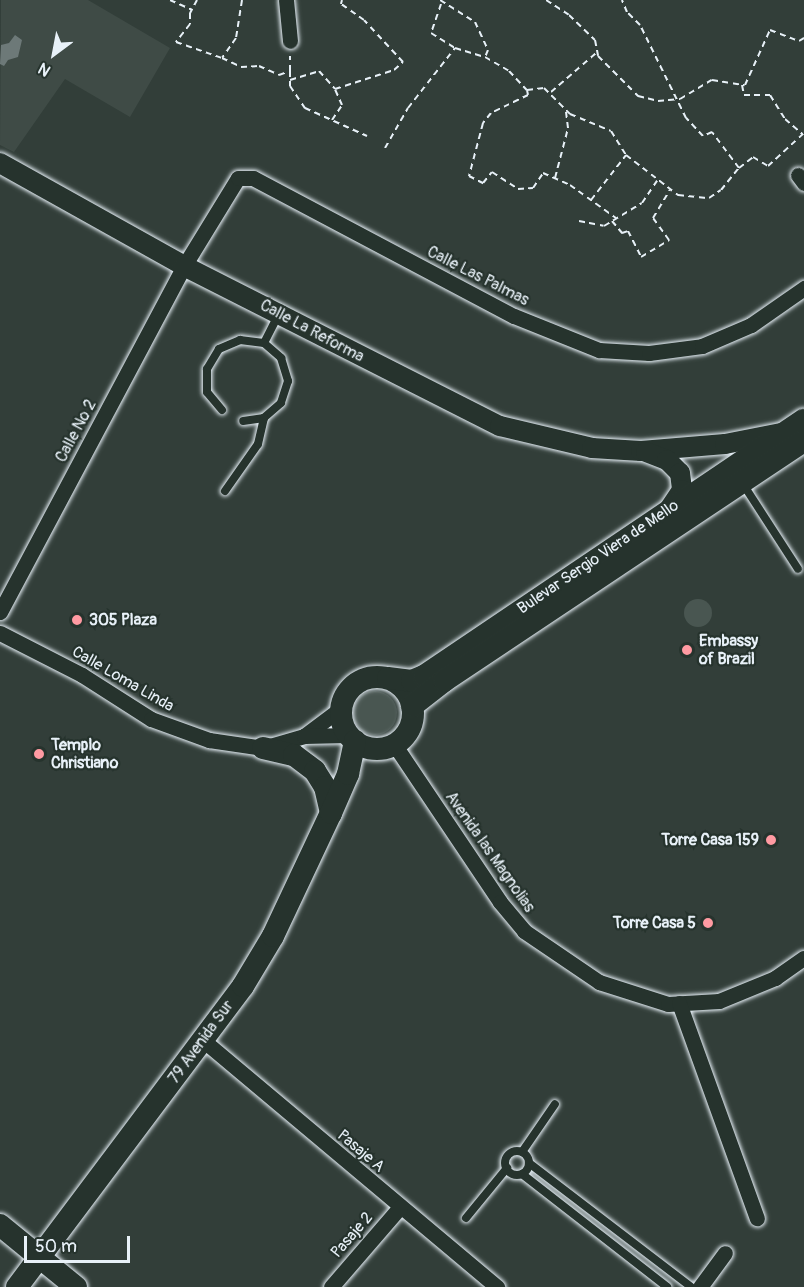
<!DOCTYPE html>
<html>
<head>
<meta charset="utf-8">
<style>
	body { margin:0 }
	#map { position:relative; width:804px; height:1287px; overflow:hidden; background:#323e39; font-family:Pangolin,sans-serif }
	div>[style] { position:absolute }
	.built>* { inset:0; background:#3f4b46 }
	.green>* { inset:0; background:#495651 }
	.round { border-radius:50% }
	.water>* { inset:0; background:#6d7978 }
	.path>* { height:2px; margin-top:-1px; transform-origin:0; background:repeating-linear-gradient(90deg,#e8f1f8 0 6px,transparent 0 10.5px) }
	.roads { filter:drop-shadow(0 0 2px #e8f1f8) drop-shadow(0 0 2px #e8f1f8) }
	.service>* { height:8px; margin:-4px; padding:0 4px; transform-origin:4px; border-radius:4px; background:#26332d }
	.service>.ring { margin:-4px; padding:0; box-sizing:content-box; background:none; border:8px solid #26332d; border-radius:50% }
	.minor>* { height:15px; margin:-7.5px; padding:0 7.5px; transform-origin:7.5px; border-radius:7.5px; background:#26332d }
	.tertiary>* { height:20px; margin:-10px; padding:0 10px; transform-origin:10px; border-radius:10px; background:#26332d }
	.secondary>* { height:22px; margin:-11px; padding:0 11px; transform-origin:11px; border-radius:11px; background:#26332d }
	.secondary>.ring { margin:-11px; padding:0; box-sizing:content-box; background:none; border:22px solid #26332d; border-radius:50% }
	.dots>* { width:16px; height:16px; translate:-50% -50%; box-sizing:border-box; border:3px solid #26332d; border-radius:50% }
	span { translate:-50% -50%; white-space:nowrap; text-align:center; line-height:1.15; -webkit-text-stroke:4.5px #26332d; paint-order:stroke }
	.street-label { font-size:16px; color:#e8f1f8 }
	.poi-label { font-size:16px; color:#e8f1f8; font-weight:700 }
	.left { translate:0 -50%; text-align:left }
	.right { translate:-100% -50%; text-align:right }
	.north { position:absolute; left:24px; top:24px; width:60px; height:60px; -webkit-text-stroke:4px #26332d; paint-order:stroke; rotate:212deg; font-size:16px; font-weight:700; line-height:24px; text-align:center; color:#e8f1f8 }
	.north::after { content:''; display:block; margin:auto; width:21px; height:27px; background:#e8f1f8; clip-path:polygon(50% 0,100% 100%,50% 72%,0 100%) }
	.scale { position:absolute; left:24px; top:1236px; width:106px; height:27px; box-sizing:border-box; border:3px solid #e8f1f8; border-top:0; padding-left:8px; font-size:18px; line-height:21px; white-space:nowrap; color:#e8f1f8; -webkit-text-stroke:4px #26332d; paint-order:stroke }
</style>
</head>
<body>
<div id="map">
	<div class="built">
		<i style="clip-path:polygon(1px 0,88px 0,170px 48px,130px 117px,65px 79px,14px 152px,0 145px)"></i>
	</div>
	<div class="green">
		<i class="round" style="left:684px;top:599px;width:28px;height:28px"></i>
		<i class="round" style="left:353px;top:691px;width:44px;height:44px"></i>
	</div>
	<div class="water">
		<i style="clip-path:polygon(15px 35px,22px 40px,18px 57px,8px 60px,4px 66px,0 64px,1px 45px,9px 43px)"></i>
	</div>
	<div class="path">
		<i style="left:170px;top:0;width:24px;rotate:24deg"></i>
		<i style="left:197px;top:0;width:15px;rotate:118deg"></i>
		<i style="left:190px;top:13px;width:11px;rotate:90deg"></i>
		<i style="left:190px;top:24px;width:23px;rotate:128deg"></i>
		<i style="left:176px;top:42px;width:49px;rotate:19.2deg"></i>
		<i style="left:242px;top:0;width:38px;rotate:99deg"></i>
		<i style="left:236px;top:38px;width:24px;rotate:125deg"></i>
		<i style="left:222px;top:58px;width:21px;rotate:25deg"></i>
		<i style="left:241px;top:67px;width:18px;rotate:-3deg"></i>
		<i style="left:259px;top:66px;width:22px;rotate:24deg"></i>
		<i style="left:279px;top:75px;width:12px;rotate:-20deg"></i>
		<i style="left:290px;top:71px;width:15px;rotate:-90deg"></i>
		<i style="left:440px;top:0;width:41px;rotate:32.2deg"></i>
		<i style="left:475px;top:22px;width:31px;rotate:65deg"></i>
		<i style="left:488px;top:50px;width:8px;rotate:113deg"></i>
		<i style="left:485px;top:57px;width:28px;rotate:30deg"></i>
		<i style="left:509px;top:71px;width:26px;rotate:47deg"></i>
		<i style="left:527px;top:90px;width:5px;rotate:79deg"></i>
		<i style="left:528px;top:95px;width:41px;rotate:154.1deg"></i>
		<i style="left:491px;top:113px;width:13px;rotate:129deg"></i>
		<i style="left:483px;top:123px;width:55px;rotate:104.8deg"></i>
		<i style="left:469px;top:176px;width:16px;rotate:27deg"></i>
		<i style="left:483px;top:183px;width:14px;rotate:-51deg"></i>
		<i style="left:492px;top:172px;width:31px;rotate:33deg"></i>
		<i style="left:518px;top:189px;width:15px;rotate:-4deg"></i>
		<i style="left:533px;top:188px;width:18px;rotate:-56deg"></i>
		<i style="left:543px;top:173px;width:30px;rotate:24deg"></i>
		<i style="left:570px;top:185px;width:57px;rotate:35.7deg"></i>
		<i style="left:546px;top:0;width:27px;rotate:33deg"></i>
		<i style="left:569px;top:15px;width:36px;rotate:44deg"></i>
		<i style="left:595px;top:40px;width:16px;rotate:79deg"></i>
		<i style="left:598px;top:56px;width:57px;rotate:45deg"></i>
		<i style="left:638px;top:96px;width:21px;rotate:14deg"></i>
		<i style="left:658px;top:101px;width:22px;rotate:-5deg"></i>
		<i style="left:680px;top:99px;width:37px;rotate:-31deg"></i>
		<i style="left:712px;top:80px;width:33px;rotate:9deg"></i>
		<i style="left:745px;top:85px;width:60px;rotate:-65.6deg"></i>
		<i style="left:770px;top:30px;width:31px;rotate:21deg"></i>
		<i style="left:799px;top:41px;width:6px;rotate:-31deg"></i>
		<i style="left:441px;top:4px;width:31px;rotate:109deg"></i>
		<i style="left:431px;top:33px;width:28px;rotate:32deg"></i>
		<i style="left:455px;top:48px;width:30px;rotate:17deg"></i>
		<i style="left:290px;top:71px;width:15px;rotate:90deg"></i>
		<i style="left:290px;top:86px;width:27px;rotate:56deg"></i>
		<i style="left:305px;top:108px;width:68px;rotate:24.3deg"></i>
		<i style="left:290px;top:80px;width:30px;rotate:-17deg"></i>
		<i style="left:319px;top:71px;width:24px;rotate:48deg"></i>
		<i style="left:335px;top:89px;width:62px;rotate:-17.9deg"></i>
		<i style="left:394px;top:70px;width:12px;rotate:-42deg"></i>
		<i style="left:403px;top:62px;width:57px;rotate:-132.9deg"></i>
		<i style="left:364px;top:20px;width:28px;rotate:-145deg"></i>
		<i style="left:341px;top:4px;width:4px;rotate:-76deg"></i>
		<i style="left:742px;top:85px;width:10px;rotate:79deg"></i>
		<i style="left:744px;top:95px;width:26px"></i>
		<i style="left:770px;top:95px;width:28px;rotate:58deg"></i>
		<i style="left:785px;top:119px;width:23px;rotate:41deg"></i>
		<i style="left:527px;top:90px;width:17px;rotate:-7deg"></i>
		<i style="left:544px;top:88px;width:37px;rotate:45deg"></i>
		<i style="left:570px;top:114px;width:44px;rotate:22.5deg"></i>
		<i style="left:611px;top:131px;width:28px;rotate:58deg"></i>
		<i style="left:626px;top:155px;width:66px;rotate:37.6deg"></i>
		<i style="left:678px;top:195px;width:31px;rotate:6deg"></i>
		<i style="left:709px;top:198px;width:14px;rotate:-34deg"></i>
		<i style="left:721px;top:190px;width:28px;rotate:-51deg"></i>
		<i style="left:739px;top:168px;width:45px;rotate:-126.9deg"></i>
		<i style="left:712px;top:132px;width:10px;rotate:156deg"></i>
		<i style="left:703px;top:136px;width:25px;rotate:-133deg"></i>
		<i style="left:686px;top:118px;width:104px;rotate:-116.3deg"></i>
		<i style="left:640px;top:25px;width:18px;rotate:-135deg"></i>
		<i style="left:627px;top:12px;width:13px;rotate:-113deg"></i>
		<i style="left:551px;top:92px;width:60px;rotate:-40.9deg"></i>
		<i style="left:332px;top:120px;width:18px;rotate:-56deg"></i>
		<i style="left:342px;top:105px;width:17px;rotate:-114deg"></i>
		<i style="left:385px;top:148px;width:46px;rotate:-60.1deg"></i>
		<i style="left:408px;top:108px;width:76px;rotate:-51.9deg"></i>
		<i style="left:739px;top:168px;width:18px;rotate:-38deg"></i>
		<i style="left:753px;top:157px;width:17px;rotate:31deg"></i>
		<i style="left:768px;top:166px;width:49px;rotate:-42.5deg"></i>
		<i style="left:555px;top:178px;width:52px;rotate:-75.4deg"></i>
		<i style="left:568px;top:128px;width:17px;rotate:-97deg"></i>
		<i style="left:591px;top:200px;width:57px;rotate:-52.1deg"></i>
		<i style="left:579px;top:221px;width:25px;rotate:11deg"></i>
		<i style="left:604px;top:226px;width:44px;rotate:-31.2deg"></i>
		<i style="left:642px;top:203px;width:27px;rotate:-56deg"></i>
		<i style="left:612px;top:221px;width:16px;rotate:50deg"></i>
		<i style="left:622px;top:233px;width:6px;rotate:-18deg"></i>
		<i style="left:628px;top:231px;width:29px;rotate:63deg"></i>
		<i style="left:641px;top:257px;width:33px;rotate:-31deg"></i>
		<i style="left:669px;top:240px;width:27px;rotate:-126deg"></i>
		<i style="left:653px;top:218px;width:33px;rotate:-59deg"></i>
	</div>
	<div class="roads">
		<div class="service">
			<i style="left:264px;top:343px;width:31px;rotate:-63deg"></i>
			<i style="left:222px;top:410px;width:23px;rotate:-130deg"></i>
			<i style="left:207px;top:392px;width:23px;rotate:-90deg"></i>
			<i style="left:207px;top:369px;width:23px;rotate:-59deg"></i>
			<i style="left:219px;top:349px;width:23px;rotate:-23deg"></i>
			<i style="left:240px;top:340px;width:24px;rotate:7deg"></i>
			<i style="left:264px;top:343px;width:23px;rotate:41deg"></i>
			<i style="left:281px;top:358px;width:24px;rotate:73deg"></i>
			<i style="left:288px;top:381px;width:23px;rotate:108deg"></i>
			<i style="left:281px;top:403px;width:23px;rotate:139deg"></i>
			<i style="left:264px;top:418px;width:21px;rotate:172deg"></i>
			<i style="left:743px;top:484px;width:101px;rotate:57.1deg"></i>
			<i style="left:225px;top:491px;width:57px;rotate:-54.9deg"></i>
			<i style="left:258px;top:444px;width:27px;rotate:-77deg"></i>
			<i class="ring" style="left:505px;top:1151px;width:16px;height:16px"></i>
			<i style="left:522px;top:1152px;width:58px;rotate:-55.5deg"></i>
			<i style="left:529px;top:1163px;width:204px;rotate:37.4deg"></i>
			<i style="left:522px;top:1174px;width:184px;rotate:37.9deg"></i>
			<i style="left:466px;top:1218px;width:65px;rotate:-50.6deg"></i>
		</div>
		<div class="minor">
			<i style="left:286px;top:0;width:41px;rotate:84.4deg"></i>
			<i style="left:798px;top:175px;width:10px;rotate:53deg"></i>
			<i style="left:0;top:612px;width:392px;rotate:-62deg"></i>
			<i style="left:184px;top:266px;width:103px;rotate:-58.5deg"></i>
			<i style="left:238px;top:178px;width:15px"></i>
			<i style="left:253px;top:178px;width:295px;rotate:27.9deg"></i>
			<i style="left:514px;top:316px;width:92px;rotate:21.8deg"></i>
			<i style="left:599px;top:350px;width:50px;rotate:3.4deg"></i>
			<i style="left:649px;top:353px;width:53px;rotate:-7.5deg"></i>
			<i style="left:702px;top:346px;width:53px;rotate:-23.2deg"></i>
			<i style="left:751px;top:325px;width:65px;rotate:-34.9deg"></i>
			<i style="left:0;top:633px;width:92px;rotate:27.1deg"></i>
			<i style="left:82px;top:675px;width:82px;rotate:32.5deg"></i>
			<i style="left:151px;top:719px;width:62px;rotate:19.9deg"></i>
			<i style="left:209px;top:740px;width:55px;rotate:8.4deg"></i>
			<i style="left:263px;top:748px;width:43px;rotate:-16.3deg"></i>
			<i style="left:304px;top:736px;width:45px;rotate:-36.9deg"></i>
			<i style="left:304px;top:736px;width:44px;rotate:-1.3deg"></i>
			<i style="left:394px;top:744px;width:190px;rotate:56.1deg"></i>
			<i style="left:500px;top:902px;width:38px;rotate:50deg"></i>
			<i style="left:524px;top:931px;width:91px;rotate:34.2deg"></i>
			<i style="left:599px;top:982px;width:72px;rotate:17.7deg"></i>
			<i style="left:668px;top:1004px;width:51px;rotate:-3.4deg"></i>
			<i style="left:719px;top:1001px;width:61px;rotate:-22.3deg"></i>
			<i style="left:775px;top:978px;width:35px;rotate:-35deg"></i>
			<i style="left:679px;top:1003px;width:229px;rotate:70.1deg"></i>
			<i style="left:204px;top:1041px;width:383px;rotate:40deg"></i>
			<i style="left:331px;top:1287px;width:106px;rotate:-49.2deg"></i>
			<i style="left:700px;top:1287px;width:42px;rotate:-53.7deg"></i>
		</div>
		<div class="tertiary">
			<i style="left:0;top:163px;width:211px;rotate:29.2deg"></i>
			<i style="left:184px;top:266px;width:354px;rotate:26.9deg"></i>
			<i style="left:500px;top:426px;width:95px;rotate:13.4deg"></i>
			<i style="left:592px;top:448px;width:49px;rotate:3.5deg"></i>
			<i style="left:641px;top:451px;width:84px;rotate:-4.8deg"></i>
			<i style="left:725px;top:444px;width:57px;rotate:-11.1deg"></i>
			<i style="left:646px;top:452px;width:22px;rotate:21deg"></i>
			<i style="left:667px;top:460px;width:18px;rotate:45deg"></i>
			<i style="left:680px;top:473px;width:17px;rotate:83deg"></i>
			<i style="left:682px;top:490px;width:22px;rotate:124deg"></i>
		</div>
		<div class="secondary">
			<i class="ring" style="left:341px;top:677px;width:50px;height:50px"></i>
			<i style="left:388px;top:678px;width:24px;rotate:7deg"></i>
			<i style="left:412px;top:681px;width:13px;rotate:-23deg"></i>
			<i style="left:424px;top:676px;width:458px;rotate:-34deg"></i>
			<i style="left:412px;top:706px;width:41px;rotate:-38deg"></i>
			<i style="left:444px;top:681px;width:433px;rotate:-33.7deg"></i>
			<i style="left:263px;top:748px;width:32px;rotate:13deg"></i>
			<i style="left:294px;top:755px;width:26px;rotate:37deg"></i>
			<i style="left:315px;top:771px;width:19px;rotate:58deg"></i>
			<i style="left:325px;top:787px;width:27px;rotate:77deg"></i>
			<i style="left:0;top:1225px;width:98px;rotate:39.2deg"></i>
			<i style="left:17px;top:1287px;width:376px;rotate:-53.1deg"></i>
			<i style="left:243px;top:986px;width:58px;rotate:-59deg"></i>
			<i style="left:273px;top:936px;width:136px;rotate:-64.8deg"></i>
			<i style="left:331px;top:813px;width:43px;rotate:-66.4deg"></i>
			<i style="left:348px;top:774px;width:34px;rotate:-78deg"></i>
		</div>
	</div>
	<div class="dots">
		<i style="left:77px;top:620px;background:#ff9aa2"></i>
		<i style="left:687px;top:650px;background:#ff9aa2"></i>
		<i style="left:39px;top:754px;background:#ff9aa2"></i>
		<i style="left:771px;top:840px;background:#ff9aa2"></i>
		<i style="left:708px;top:923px;background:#ff9aa2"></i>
	</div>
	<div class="street-label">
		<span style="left:478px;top:276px;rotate:27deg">Calle Las Palmas</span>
		<span style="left:312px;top:331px;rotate:28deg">Calle La Reforma</span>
		<span style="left:76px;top:431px;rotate:-62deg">Calle No 2</span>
		<span style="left:598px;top:557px;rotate:-34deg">Bulevar Sergio Viera de Mello</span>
		<span style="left:123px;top:679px;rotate:30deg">Calle Loma Linda</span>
		<span style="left:490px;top:852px;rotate:55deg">Avenida las Magnolias</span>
		<span style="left:201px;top:1042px;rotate:-54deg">79 Avenida Sur</span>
		<span style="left:361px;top:1151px;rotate:40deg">Pasaje A</span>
		<span style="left:352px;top:1235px;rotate:-49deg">Pasaje 2</span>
	</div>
	<div class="poi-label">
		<span class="left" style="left:89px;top:620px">305 Plaza</span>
		<span class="left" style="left:699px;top:650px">Embassy<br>of Brazil</span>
		<span class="left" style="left:51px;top:754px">Templo<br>Christiano</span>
		<span class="right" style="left:759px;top:840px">Torre Casa 159</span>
		<span class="right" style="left:696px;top:923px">Torre Casa 5</span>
	</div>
	<div class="north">N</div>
	<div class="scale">50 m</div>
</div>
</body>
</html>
